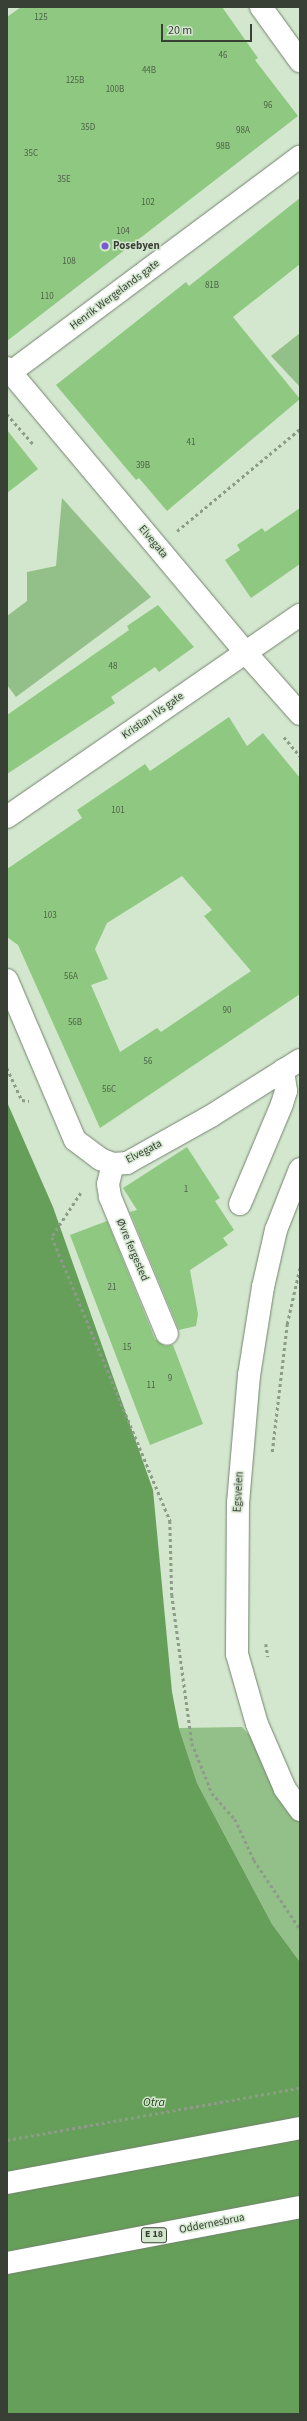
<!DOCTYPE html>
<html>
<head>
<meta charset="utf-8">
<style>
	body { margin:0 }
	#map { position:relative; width:307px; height:2421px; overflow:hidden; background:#d3e6ce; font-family:"Source Sans 3",sans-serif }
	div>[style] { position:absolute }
	.green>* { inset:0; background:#93c088 }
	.water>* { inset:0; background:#669f59 }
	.building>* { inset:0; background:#8fc981 }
	.path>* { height:2.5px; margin-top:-1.25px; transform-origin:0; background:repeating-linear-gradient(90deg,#8d9b89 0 3px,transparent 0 6px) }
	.roads { filter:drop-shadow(0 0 1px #73846f) drop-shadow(0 0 1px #73846f) }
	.minor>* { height:22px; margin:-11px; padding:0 11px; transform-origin:11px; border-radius:11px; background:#fff }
	.highway>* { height:22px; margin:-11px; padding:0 11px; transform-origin:11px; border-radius:11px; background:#fff }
	.dots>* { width:11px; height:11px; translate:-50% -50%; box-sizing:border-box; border:2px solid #d3e6ce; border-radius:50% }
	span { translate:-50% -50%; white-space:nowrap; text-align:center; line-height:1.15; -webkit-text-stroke:3px #d3e6ce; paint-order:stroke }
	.number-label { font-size:9px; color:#4e6249 }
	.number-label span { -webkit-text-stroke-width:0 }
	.shield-label span { padding:1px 3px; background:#d3e6ce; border:1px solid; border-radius:3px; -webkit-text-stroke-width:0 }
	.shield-label { font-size:10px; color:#384036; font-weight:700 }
	.poi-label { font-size:11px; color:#384036; font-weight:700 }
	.left { translate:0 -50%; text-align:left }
	.street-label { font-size:11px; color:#384036 }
	.water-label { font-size:12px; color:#1b4111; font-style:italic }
	.frame { position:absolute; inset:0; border:8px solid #384036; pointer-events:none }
	.scale { position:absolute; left:161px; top:24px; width:91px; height:18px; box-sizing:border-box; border:2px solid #384036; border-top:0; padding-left:5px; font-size:12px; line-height:14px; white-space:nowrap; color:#384036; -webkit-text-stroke:3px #d3e6ce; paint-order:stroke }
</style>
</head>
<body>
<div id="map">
	<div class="green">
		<i style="clip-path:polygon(300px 333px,300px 387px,271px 356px)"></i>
		<i style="clip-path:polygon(62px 498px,151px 597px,16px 697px,7px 685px,7px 616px,27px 601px,27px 572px,56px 566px)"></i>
		<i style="clip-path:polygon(242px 1727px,300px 1791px,300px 1962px,272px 1924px,197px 1783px,179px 1728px)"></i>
	</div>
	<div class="water">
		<i style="clip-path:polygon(7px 1102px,53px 1207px,153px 1490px,172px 1692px,179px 1728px,197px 1783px,272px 1924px,300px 1962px,300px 2414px,7px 2414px)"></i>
	</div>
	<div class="building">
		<i style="clip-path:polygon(21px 7px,222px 7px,258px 58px,255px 60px,298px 116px,7px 341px,7px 17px)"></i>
		<i style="clip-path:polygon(300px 198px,300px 264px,233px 317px,300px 399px,167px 511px,139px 478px,136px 480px,56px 385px,186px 282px,189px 286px)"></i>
		<i style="clip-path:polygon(7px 430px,38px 469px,7px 493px)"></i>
		<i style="clip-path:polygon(300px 508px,300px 564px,251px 598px,225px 560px,240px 550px,237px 545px,262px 528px,265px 532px)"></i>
		<i style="clip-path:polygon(158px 605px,194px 647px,159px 672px,155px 667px,111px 697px,115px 703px,7px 774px,7px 715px,129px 630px,127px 626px)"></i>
		<i style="clip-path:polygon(evenodd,229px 717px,247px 746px,263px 733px,300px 778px,300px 994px,100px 1128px,18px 945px,7px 937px,7px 869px,82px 818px,77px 810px,145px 764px,150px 771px,229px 717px,182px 876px,212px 910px,204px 916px,251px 971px,161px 1032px,157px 1028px,120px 1052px,91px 985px,108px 979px,95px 949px,107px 923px,182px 876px)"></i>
		<i style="clip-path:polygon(187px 1147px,220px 1198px,215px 1201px,234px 1230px,223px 1238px,228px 1245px,190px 1270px,198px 1314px,196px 1326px,179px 1330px,130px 1212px,137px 1210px,123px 1188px)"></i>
		<i style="clip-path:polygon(107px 1221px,155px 1339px,165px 1346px,173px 1345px,203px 1424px,150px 1445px,70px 1235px)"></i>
	</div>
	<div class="path">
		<i style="left:7px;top:414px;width:40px;rotate:49deg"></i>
		<i style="left:177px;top:531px;width:160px;rotate:-39.7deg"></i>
		<i style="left:284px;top:737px;width:25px;rotate:50deg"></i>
		<i style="left:7px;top:1068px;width:35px;rotate:65deg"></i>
		<i style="left:22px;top:1100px;width:7px;rotate:8deg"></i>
		<i style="left:81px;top:1193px;width:53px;rotate:123.4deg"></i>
		<i style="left:52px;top:1237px;width:308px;rotate:67.4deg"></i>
		<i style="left:170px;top:1521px;width:74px;rotate:88.5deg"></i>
		<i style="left:172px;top:1595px;width:149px;rotate:82.3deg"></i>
		<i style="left:192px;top:1743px;width:54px;rotate:68.2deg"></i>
		<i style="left:212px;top:1793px;width:35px;rotate:49deg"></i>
		<i style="left:235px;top:1819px;width:45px;rotate:65.1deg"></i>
		<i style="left:254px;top:1860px;width:83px;rotate:56.3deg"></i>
		<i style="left:272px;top:1452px;width:129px;rotate:-83.3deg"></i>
		<i style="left:287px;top:1324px;width:58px;rotate:-77.2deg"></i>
		<i style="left:266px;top:1644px;width:13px;rotate:81deg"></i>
		<i style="left:7px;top:2140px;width:298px;rotate:-10.1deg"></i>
	</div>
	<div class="roads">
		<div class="minor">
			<i style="left:261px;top:7px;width:67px;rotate:54.2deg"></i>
			<i style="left:7px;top:368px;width:371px;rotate:50deg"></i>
			<i style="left:245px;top:652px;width:83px;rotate:48.4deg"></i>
			<i style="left:7px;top:375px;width:365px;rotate:-36.7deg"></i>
			<i style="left:7px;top:817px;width:356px;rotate:-34.6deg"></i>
			<i style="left:7px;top:980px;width:174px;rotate:67deg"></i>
			<i style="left:75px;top:1140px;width:31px;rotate:37deg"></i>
			<i style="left:100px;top:1159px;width:14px;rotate:21deg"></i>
			<i style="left:113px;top:1164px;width:14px;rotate:-4deg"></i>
			<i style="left:127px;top:1163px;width:96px;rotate:-29.2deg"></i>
			<i style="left:211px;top:1116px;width:105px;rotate:-32.2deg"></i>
			<i style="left:113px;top:1164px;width:21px;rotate:104deg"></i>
			<i style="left:108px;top:1184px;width:13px;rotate:81deg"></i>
			<i style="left:110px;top:1197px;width:148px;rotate:67.4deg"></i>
			<i style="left:300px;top:1169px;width:66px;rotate:111.5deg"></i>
			<i style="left:276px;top:1230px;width:58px;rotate:102.8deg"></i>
			<i style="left:263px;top:1287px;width:89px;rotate:99deg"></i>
			<i style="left:249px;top:1375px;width:128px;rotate:94.9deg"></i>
			<i style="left:238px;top:1503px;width:151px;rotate:90.4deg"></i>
			<i style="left:237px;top:1654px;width:73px;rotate:74.1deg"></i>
			<i style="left:257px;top:1724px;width:71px;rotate:66.7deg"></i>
			<i style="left:285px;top:1789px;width:26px;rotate:54deg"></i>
			<i style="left:240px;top:1204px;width:108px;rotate:-67.2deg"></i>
			<i style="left:282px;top:1104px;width:14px;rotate:-73deg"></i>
			<i style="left:286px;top:1091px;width:21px;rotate:-98deg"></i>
		</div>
		<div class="highway">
			<i style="left:7px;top:2183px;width:298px;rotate:-10.6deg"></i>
			<i style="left:7px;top:2263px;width:298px;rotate:-10.8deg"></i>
		</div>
	</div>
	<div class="dots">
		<i style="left:105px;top:246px;background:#785cd7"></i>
	</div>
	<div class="number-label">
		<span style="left:41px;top:18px">125</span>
		<span style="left:223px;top:56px">46</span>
		<span style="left:149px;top:71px">44B</span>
		<span style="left:75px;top:81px">125B</span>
		<span style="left:115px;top:90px">100B</span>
		<span style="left:268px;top:106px">96</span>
		<span style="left:88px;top:128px">35D</span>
		<span style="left:243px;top:131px">98A</span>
		<span style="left:223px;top:147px">98B</span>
		<span style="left:31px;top:154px">35C</span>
		<span style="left:64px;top:180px">35E</span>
		<span style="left:148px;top:203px">102</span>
		<span style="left:123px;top:232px">104</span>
		<span style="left:69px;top:262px">108</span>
		<span style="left:212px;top:286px">81B</span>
		<span style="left:47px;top:297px">110</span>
		<span style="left:191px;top:443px">41</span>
		<span style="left:143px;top:466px">39B</span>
		<span style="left:113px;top:667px">48</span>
		<span style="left:118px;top:811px">101</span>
		<span style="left:50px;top:916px">103</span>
		<span style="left:71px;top:977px">56A</span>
		<span style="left:227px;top:1011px">90</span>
		<span style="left:75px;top:1023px">56B</span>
		<span style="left:148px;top:1062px">56</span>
		<span style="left:109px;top:1090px">56C</span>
		<span style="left:186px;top:1190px">1</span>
		<span style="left:112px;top:1288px">21</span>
		<span style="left:127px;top:1348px">15</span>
		<span style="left:170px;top:1379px">9</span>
		<span style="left:151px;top:1386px">11</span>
	</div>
	<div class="shield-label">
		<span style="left:154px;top:2235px">E 18</span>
	</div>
	<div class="poi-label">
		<span class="left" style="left:113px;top:246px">Posebyen</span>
	</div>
	<div class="street-label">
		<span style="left:115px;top:295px;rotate:-37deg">Henrik Wergelands gate</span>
		<span style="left:153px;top:542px;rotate:50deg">Elvegata</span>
		<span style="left:153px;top:716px;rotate:-35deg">Kristian IVs gate</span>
		<span style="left:144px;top:1152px;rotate:-27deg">Elvegata</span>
		<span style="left:132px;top:1250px;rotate:67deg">Øvre fergested</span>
		<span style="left:239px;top:1492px;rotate:-87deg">Egsveien</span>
		<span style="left:212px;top:2224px;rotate:-11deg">Oddernesbrua</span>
	</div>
	<div class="water-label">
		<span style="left:154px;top:2103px">Otra</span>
	</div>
	<div class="frame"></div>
	<div class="scale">20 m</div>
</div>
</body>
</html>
